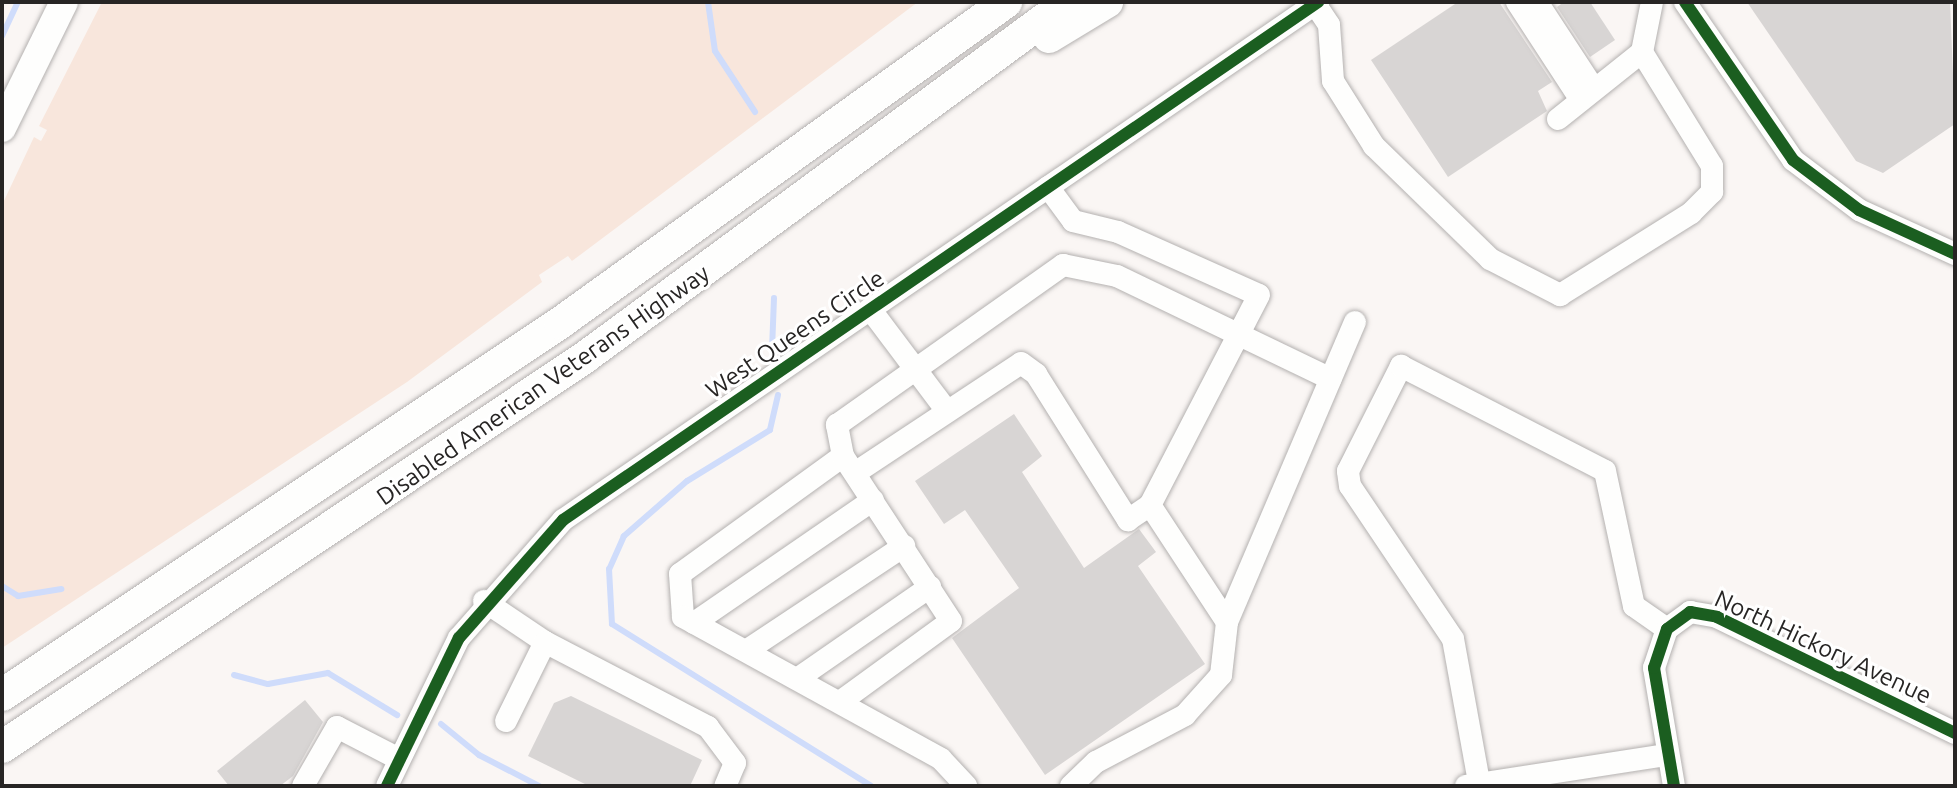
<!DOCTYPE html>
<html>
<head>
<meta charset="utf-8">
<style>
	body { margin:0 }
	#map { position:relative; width:1957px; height:788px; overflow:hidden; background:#faf6f4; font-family:Ubuntu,sans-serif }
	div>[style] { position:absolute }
	.green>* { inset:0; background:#f8e6dc }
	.stream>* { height:6px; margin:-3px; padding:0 3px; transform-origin:3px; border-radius:3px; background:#cfdcfb }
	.building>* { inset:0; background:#d8d5d4 }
	.roads { filter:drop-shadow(0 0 2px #b4b1b0) drop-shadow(0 0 2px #b4b1b0) }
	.minor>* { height:22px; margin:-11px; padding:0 11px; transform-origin:11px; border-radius:11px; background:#fefefd }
	.major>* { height:28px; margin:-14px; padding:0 14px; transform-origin:14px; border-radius:14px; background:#fefefd }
	.highway>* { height:32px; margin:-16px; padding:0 16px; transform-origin:16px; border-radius:16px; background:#fefefd }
	.cycleway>* { height:12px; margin:-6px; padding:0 6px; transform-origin:6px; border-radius:6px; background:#1b5e20 }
	span { translate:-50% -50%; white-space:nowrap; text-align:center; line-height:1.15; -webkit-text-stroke:6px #fff; paint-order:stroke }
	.street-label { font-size:24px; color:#272524 }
	.frame { position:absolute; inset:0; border:4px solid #272524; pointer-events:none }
</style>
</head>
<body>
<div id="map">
	<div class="green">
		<i style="clip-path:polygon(102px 2px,918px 2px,572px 261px,568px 256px,539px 275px,542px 282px,407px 382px,2px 648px,2px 205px,34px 137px,41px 141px,47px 130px,39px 126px)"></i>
	</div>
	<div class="stream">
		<i style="left:708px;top:2px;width:49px;rotate:81.9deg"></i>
		<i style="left:715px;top:51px;width:73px;rotate:56.7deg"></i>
		<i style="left:2px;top:36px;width:38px;rotate:-65deg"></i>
		<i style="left:772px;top:350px;width:52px;rotate:-87.8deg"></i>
		<i style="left:778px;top:395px;width:36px;rotate:103deg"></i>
		<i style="left:770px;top:430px;width:97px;rotate:148.4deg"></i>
		<i style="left:687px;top:481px;width:84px;rotate:138.9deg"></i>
		<i style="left:624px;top:536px;width:36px;rotate:114deg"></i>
		<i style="left:609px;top:569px;width:55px;rotate:86.9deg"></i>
		<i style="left:612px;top:624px;width:305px;rotate:32deg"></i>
		<i style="left:2px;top:586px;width:19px;rotate:32deg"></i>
		<i style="left:18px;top:596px;width:44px;rotate:-9.2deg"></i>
		<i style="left:234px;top:675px;width:35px;rotate:15deg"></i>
		<i style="left:268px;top:684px;width:61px;rotate:-10.4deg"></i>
		<i style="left:328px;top:673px;width:81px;rotate:31.3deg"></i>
		<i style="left:441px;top:724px;width:49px;rotate:39.2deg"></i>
		<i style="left:479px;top:755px;width:68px;rotate:27.3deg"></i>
	</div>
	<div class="building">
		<i style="clip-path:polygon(1458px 2px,1499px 2px,1552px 82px,1538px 91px,1547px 111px,1448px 177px,1371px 60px)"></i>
		<i style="clip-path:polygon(1564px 2px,1590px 2px,1615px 40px,1590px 57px,1557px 7px)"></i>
		<i style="clip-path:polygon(1747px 2px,1950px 2px,1955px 124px,1883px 173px,1856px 161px)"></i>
		<i style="clip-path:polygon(1014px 414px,1042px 456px,1022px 472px,1084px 568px,1139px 529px,1156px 552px,1138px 566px,1205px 664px,1045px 775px,952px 638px,1019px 588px,965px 510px,944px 524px,915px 481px)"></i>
		<i style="clip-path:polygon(571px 696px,702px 760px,690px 786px,589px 786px,528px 756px,554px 703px)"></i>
		<i style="clip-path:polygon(305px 700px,323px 722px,293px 776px,280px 786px,229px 786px,217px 771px)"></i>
	</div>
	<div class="roads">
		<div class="minor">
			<i style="left:1517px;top:2px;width:117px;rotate:56.9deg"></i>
			<i style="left:1537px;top:2px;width:104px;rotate:56.8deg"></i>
			<i style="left:1685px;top:2px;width:191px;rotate:55.6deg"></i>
			<i style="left:1793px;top:160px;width:83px;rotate:37.1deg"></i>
			<i style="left:1859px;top:210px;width:106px;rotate:24.6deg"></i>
			<i style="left:1315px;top:4px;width:25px;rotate:56deg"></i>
			<i style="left:1329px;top:25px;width:56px;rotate:85.9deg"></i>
			<i style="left:1333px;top:81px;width:77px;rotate:57.8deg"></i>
			<i style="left:1374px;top:146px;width:162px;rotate:44.2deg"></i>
			<i style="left:1490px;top:259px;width:79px;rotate:27.2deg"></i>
			<i style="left:1560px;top:295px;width:155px;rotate:-32deg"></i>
			<i style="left:1691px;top:213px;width:30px;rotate:-45deg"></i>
			<i style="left:1712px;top:192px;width:26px;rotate:-90deg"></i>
			<i style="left:1712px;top:166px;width:134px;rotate:-121.6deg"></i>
			<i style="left:1642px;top:52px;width:51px;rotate:-78.7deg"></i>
			<i style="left:1558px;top:119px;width:107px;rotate:-38.6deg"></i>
			<i style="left:1048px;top:187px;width:42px;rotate:53.7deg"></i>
			<i style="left:1073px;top:221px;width:46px;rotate:13.7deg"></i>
			<i style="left:1118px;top:232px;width:154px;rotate:24.1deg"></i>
			<i style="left:1259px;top:295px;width:237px;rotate:117.4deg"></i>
			<i style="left:870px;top:309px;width:126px;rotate:53deg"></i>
			<i style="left:843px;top:456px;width:201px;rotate:144.1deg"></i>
			<i style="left:680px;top:574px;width:43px;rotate:86deg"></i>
			<i style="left:683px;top:617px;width:294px;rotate:28.8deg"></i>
			<i style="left:941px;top:759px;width:37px;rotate:47deg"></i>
			<i style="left:855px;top:473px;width:199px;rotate:-33.5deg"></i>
			<i style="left:1021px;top:363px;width:19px;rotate:36deg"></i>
			<i style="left:1036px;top:374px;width:173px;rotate:57.8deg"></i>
			<i style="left:1128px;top:520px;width:27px;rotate:-34deg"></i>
			<i style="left:1150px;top:505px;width:140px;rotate:56.7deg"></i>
			<i style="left:484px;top:601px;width:73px;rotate:33.9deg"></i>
			<i style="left:545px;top:642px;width:184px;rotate:27.5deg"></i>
			<i style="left:708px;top:727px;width:45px;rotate:53.1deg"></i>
			<i style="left:735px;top:763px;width:25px;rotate:113deg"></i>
			<i style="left:694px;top:623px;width:217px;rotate:-34.5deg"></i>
			<i style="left:746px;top:651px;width:190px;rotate:-33.6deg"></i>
			<i style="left:797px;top:679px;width:162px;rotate:-34.7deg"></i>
			<i style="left:840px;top:702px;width:137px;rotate:-36.1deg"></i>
			<i style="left:951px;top:621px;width:197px;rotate:-123.2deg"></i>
			<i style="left:843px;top:456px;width:32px;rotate:-101deg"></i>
			<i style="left:837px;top:425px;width:277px;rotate:-35.3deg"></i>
			<i style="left:1063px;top:265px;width:55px;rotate:11.5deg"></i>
			<i style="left:1117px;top:276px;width:237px;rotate:25.7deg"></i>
			<i style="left:506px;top:721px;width:88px;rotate:-63.7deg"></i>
			<i style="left:1479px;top:782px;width:145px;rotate:-100.3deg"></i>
			<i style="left:1453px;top:639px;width:184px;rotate:-123.9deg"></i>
			<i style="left:1350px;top:486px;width:15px;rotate:-98deg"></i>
			<i style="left:1348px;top:471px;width:118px;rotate:-63.2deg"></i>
			<i style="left:1401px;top:366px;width:229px;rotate:27.2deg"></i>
			<i style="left:1605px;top:471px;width:138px;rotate:77.9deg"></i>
			<i style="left:1634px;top:606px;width:40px;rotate:34.9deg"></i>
			<i style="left:303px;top:786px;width:68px;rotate:-60deg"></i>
			<i style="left:337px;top:727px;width:70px;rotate:27.3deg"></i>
			<i style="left:387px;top:786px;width:165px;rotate:-64.1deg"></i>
			<i style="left:459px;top:638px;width:157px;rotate:-48.6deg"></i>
			<i style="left:563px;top:520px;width:916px;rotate:-34.45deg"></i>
			<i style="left:1071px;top:786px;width:35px;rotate:-44deg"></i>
			<i style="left:1096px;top:762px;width:101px;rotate:-27.8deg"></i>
			<i style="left:1185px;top:715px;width:54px;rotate:-48deg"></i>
			<i style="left:1221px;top:675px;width:53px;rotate:-83.5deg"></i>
			<i style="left:1227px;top:622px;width:326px;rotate:-66.9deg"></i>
			<i style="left:1466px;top:786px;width:202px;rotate:-8.8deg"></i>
			<i style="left:1674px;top:786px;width:120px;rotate:-99.6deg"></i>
			<i style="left:1654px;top:668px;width:41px;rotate:-71.6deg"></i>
			<i style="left:1667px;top:629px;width:29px;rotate:-36deg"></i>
			<i style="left:1690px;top:612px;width:27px;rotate:10deg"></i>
			<i style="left:1717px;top:617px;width:265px;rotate:26deg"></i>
		</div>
		<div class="major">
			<i style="left:2px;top:128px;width:140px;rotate:-63.8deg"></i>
		</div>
		<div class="highway">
			<i style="left:1049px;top:37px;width:68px;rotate:-31.1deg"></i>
			<i style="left:2px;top:695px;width:671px;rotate:-33.69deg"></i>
			<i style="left:560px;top:323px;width:550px;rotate:-35.74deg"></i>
			<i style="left:2px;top:747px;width:700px;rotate:-33.76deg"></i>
			<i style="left:584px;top:358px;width:601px;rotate:-36.34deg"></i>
		</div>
	</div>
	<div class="cycleway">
		<i style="left:1685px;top:2px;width:191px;rotate:55.6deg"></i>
		<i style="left:1793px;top:160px;width:83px;rotate:37.1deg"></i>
		<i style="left:1859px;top:210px;width:106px;rotate:24.6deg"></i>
		<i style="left:387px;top:786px;width:165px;rotate:-64.1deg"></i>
		<i style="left:459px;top:638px;width:157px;rotate:-48.6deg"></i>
		<i style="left:563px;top:520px;width:916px;rotate:-34.45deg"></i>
		<i style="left:1674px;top:786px;width:120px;rotate:-99.6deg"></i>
		<i style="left:1654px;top:668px;width:41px;rotate:-71.6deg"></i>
		<i style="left:1667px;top:629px;width:29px;rotate:-36deg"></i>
		<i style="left:1690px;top:612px;width:27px;rotate:10deg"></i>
		<i style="left:1717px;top:617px;width:265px;rotate:26deg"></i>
	</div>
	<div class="street-label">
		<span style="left:795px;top:334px;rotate:-34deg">West Queens Circle</span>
		<span style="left:543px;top:385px;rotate:-35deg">Disabled American Veterans Highway</span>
		<span style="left:1823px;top:647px;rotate:25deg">North Hickory Avenue</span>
	</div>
	<div class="frame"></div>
</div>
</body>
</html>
